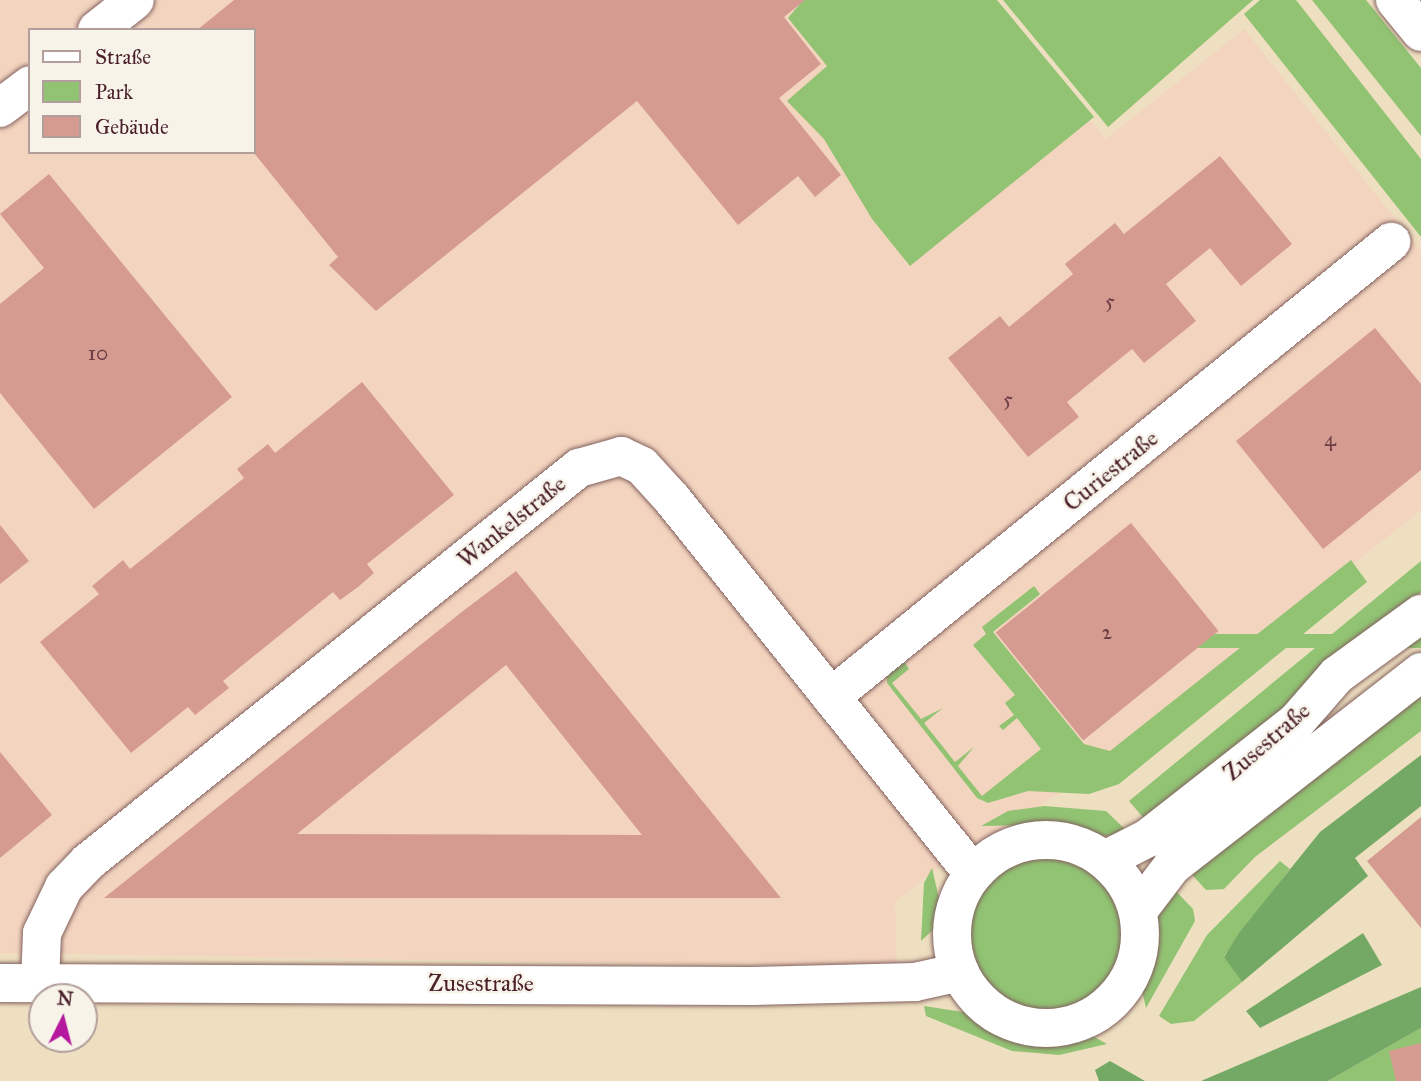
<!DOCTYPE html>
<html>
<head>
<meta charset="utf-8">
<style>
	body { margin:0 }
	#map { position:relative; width:1421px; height:1081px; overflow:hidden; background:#eedfc0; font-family:"IM FELL Great Primer",serif }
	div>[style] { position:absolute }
	.built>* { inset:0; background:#f3d4bf }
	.green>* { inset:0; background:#91c373; transform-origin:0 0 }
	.round { border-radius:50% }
	.forest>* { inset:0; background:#74a965 }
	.building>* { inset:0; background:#d59b90; transform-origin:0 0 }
	.roads { filter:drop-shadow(0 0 2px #83625f) drop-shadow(0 0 2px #83625f) }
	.minor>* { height:38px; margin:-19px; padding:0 19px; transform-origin:19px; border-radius:19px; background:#fff }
	.minor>.ring { margin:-19px; padding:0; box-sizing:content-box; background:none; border:38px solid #fff; border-radius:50% }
	.highway>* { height:38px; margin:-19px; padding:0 19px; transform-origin:19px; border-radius:19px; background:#fff }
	span { translate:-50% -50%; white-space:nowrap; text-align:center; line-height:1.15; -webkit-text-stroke:5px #f7f3e8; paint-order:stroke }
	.number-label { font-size:21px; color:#6d3e44 }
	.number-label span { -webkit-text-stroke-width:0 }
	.street-label { font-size:24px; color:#4a1f2b }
	.legend { position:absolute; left:28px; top:28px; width:228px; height:126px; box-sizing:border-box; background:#f7f3e8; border:2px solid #b29e9c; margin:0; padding:9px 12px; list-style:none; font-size:21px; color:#4a1f2b }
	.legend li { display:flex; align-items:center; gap:14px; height:35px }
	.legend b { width:35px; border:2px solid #b29e9c }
	.north { position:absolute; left:28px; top:983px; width:70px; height:70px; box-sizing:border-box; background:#f7f3e8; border:2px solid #b29e9c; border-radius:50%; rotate:6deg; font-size:19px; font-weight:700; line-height:28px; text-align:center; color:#4a1f2b }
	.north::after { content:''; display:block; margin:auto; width:24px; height:32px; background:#b5179e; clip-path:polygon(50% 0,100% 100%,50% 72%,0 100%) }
</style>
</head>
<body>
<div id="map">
	<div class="built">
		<i style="clip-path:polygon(evenodd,0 0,991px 0,1106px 139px,1244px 29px,1421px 251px,1421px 510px,1081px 780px,934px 870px,895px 903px,897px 967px,0 953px,0 0,30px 30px,254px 30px,254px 152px,30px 152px,30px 30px)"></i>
	</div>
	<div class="green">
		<i style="clip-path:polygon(803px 0,997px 0,1094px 117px,910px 266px,872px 219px,824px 139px,787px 101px,827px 66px,788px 18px)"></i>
		<i style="clip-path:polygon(1003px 0,1253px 0,1108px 127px)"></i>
		<i style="clip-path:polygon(1260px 0,1296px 0,1421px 159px,1421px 237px,1244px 14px)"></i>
		<i style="clip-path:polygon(1312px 0,1366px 0,1421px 68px,1421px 136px)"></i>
		<i style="clip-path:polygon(1351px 560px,1367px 582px,1119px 784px,1089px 794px,1028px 791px,988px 803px,977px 798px,887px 683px,887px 674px,904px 661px,909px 669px,892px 683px,921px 719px,943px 708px,924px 723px,955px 762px,974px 747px,958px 766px,982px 796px,1041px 749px,1017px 718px,1003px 730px,999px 726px,1014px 715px,1005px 703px,1015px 695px,973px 645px,986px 634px,982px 627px,1034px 586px,1040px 594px,993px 632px,1084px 744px,1110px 751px)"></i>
		<i style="clip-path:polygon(1421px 561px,1421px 592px,1309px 681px,1284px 716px,1148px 823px,1129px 801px)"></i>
		<i style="left:1421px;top:634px;width:14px;height:329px;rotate:90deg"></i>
		<i style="clip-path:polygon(1421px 692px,1421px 731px,1255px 857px,1224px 889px,1206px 890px,1186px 868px)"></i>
		<i style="clip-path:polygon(1044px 806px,1106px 811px,1129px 833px,1104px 836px,1066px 824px,981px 826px,1008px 811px)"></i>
		<i class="round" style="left:970px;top:859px;width:152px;height:152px"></i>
		<i style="clip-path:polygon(1280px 861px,1290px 869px,1224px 956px,1242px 982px,1194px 1021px,1171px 1024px,1159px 1016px,1207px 935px)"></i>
		<i style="clip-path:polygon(932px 868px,941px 907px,936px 927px,921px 941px,924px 883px)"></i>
		<i style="clip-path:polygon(1170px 885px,1193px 909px,1195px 921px,1146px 1008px,1141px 986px,1156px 952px,1158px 904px)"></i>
		<i style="clip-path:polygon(924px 1006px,976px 1014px,1010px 1033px,1053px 1041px,1089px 1034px,1107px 1044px,1059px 1055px,1012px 1051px,926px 1016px)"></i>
		<i style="clip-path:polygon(1421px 1028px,1421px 1081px,1328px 1081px)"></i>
	</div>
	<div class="forest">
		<i style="clip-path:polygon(1421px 755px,1421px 806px,1355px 858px,1368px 876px,1242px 982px,1224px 957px,1239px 933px,1320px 832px)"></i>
		<i style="clip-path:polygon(1363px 933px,1382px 965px,1260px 1028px,1246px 1011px)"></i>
		<i style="clip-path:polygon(1421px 987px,1421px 1028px,1328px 1081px,1201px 1081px)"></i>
		<i style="clip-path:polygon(1110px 1061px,1145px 1081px,1099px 1081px,1095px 1070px)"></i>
	</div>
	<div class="building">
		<i style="clip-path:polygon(234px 0,805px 0,784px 17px,821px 64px,779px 98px,841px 175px,815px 197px,798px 176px,738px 225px,637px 101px,376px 311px,329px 265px,338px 257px,254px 153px,254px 30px,197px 30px)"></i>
		<i style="clip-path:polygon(1220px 156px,1292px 244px,1241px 286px,1210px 248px,1166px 284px,1196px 321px,1144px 363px,1132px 349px,1067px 402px,1079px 417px,1028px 457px,948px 358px,1000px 316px,1009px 327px,1073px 274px,1065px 264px,1115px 223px,1124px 234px)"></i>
		<i style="clip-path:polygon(49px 174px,232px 397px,94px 509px,0 393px,0 304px,44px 268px,0 214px)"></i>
		<i style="clip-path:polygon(1375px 328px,1421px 384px,1421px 470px,1323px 549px,1236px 441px)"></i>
		<i style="clip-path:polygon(362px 382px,454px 495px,367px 564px,374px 573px,358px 587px,340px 600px,333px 592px,223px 681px,229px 688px,195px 715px,188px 707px,131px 753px,40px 642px,99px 594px,92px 586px,123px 560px,130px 569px,244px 478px,237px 469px,268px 444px,275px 453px)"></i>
		<i style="left:1131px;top:523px;width:139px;height:174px;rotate:51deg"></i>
		<i style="clip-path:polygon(0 525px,29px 561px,0 584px)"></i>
		<i style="clip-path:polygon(evenodd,516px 571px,781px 898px,104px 898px,463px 611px,516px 571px,506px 665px,642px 835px,297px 834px,506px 665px)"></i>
		<i style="clip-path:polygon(0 752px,52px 815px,0 858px)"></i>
		<i style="clip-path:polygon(1421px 817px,1421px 928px,1367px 861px)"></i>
		<i style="clip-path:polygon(1421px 1043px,1421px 1081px,1396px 1081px,1389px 1051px)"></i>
	</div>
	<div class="roads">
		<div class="minor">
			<i style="left:97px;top:30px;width:48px;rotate:-38.3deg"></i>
			<i style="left:0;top:108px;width:38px;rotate:-37deg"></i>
			<i style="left:831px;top:697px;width:722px;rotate:-39.09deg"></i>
			<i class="ring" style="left:952px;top:840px;width:150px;height:150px"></i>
			<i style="left:1105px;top:860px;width:48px;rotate:-27.1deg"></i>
			<i style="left:1148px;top:838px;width:188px;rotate:-38.1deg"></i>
			<i style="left:1296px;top:722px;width:62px;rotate:-48.9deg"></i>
			<i style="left:1337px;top:675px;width:104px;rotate:-36deg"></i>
			<i style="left:1138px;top:911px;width:56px;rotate:-52.9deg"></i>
			<i style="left:1172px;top:866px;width:316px;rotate:-37.9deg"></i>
			<i style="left:0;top:983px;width:752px;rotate:0.23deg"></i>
			<i style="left:752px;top:986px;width:163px;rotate:-1.4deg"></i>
			<i style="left:915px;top:982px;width:46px;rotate:-12.5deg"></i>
			<i style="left:40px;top:983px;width:50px;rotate:-87.7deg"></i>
			<i style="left:42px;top:933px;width:51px;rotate:-64.4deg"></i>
			<i style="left:64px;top:887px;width:35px;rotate:-46deg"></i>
			<i style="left:88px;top:862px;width:630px;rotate:-38.75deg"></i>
			<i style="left:579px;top:468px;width:44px;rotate:-15.9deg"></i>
			<i style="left:621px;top:456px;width:23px;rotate:25deg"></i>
			<i style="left:642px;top:466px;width:45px;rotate:47.7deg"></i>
			<i style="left:672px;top:499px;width:481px;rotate:51.2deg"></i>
		</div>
		<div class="highway">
			<i style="left:1395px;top:0;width:41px;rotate:50.9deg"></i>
		</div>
	</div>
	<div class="number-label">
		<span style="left:1110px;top:301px">5</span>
		<span style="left:98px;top:353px">10</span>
		<span style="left:1008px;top:399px">5</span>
		<span style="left:1330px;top:439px">4</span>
		<span style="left:1107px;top:632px">2</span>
	</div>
	<div class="street-label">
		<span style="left:1111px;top:471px;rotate:-39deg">Curiestraße</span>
		<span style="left:512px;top:522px;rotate:-39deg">Wankelstraße</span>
		<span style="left:1267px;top:742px;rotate:-41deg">Zusestraße</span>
		<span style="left:481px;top:984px">Zusestraße</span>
	</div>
	<ul class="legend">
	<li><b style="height:9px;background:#fff"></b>Straße</li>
	<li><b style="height:19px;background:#91c373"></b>Park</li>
	<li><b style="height:19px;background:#d59b90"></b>Gebäude</li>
	</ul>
	<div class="north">N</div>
</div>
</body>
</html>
